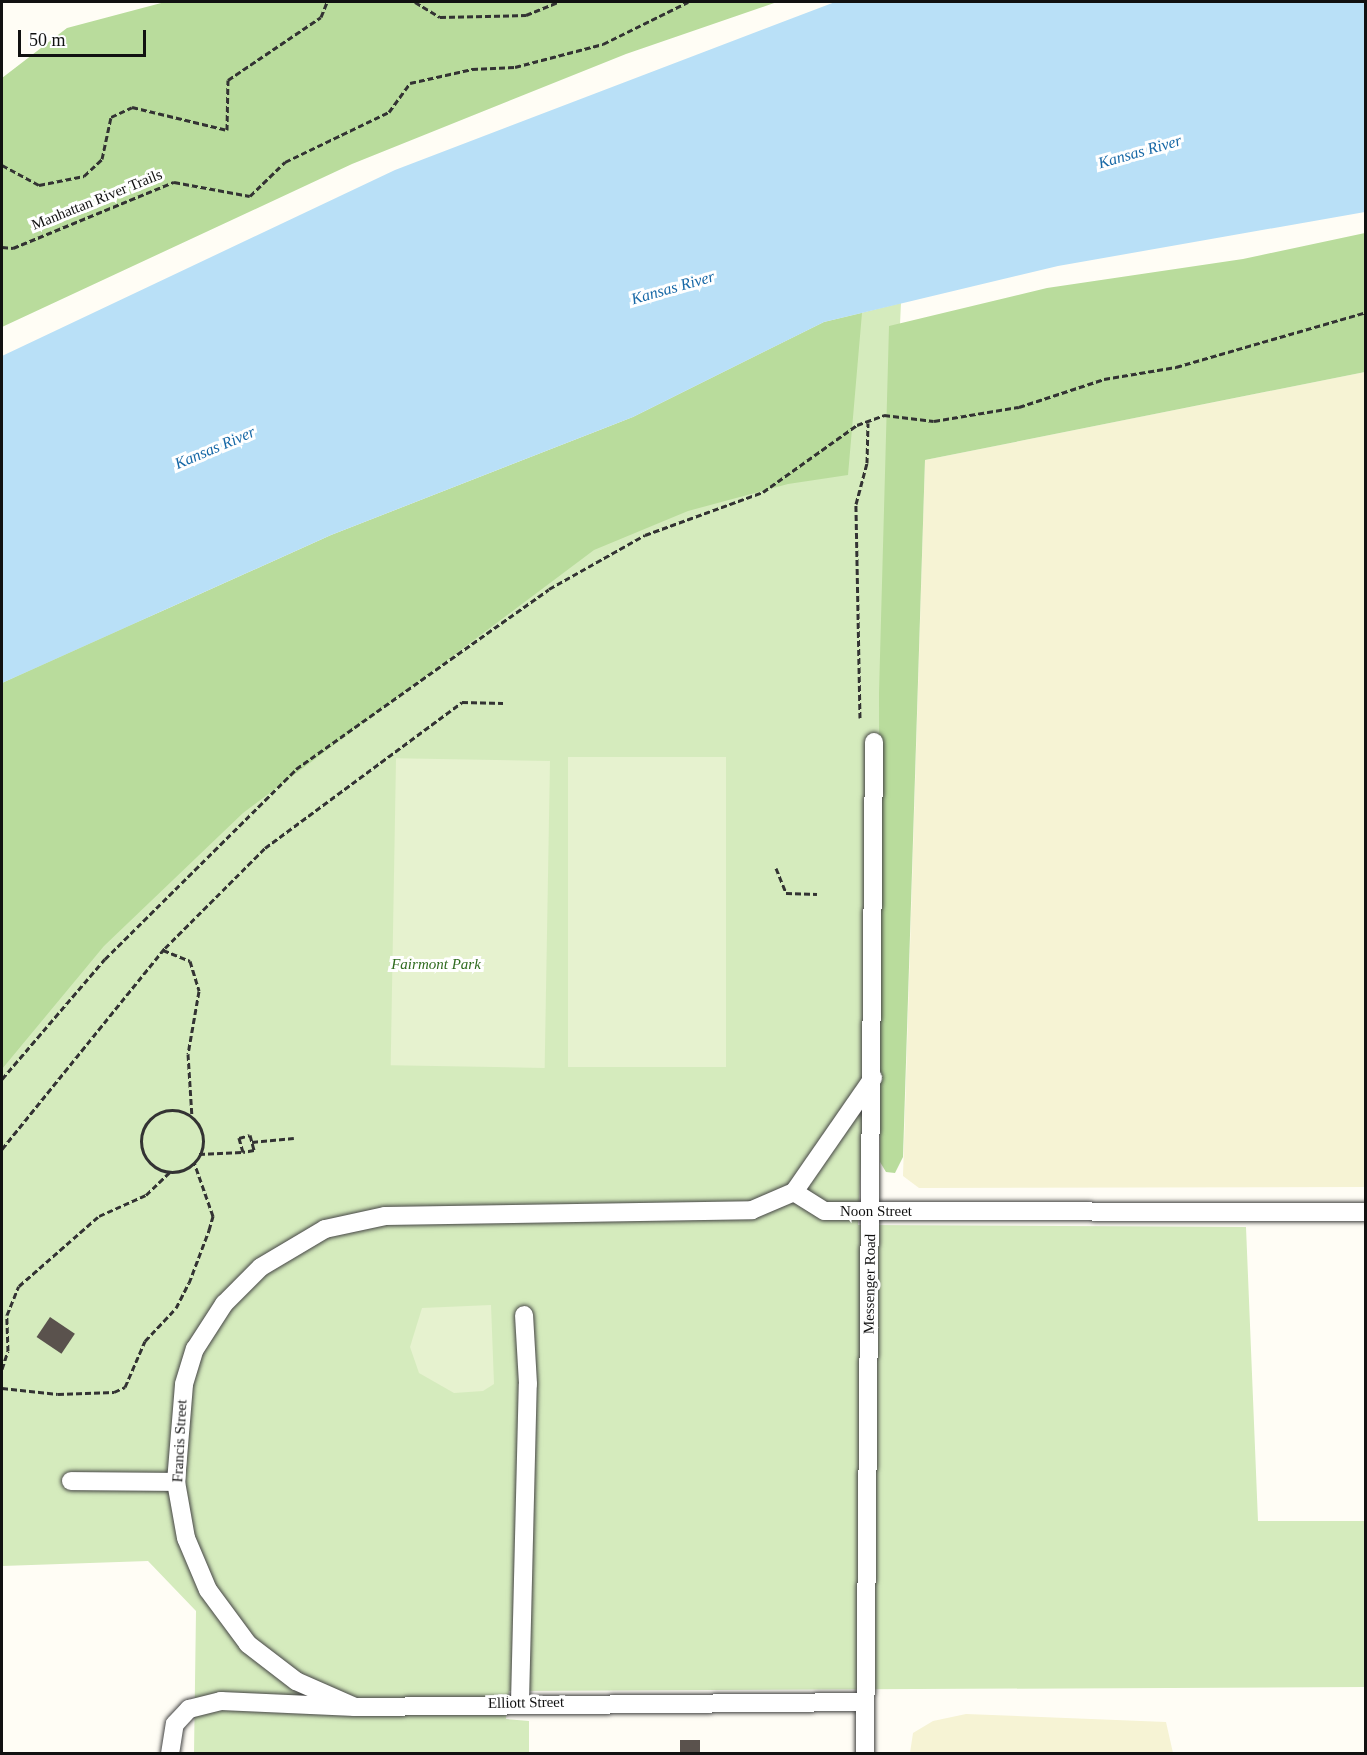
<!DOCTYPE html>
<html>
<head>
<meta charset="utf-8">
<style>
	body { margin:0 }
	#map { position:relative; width:1367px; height:1755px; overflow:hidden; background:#fffdf5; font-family:Georgia,serif }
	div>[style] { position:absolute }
	.farmland>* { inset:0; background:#f6f3d4 }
	.green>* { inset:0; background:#d5ebbd }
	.forest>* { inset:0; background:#b9dc9c }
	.pitch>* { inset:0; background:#e6f2cf; transform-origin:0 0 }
	.water>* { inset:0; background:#b9e0f7 }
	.building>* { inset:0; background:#5a524d; transform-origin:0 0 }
	.path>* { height:3px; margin-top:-1.5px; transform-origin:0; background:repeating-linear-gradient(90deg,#333 0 6px,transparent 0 9px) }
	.path>.ring { margin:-1.5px; padding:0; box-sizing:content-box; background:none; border:3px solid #333; border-radius:50% }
	.roads { filter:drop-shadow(0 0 2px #444) drop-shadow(0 0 2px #444) }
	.minor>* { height:18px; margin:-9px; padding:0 9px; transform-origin:9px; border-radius:9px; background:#fff }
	span { translate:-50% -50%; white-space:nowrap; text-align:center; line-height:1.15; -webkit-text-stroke:6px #fff; paint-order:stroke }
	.street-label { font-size:15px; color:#111 }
	.park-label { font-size:15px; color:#2f6b1f; font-style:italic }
	.water-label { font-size:16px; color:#1768a6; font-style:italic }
	.frame { position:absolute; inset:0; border:3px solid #111; pointer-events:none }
	.scale { position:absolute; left:18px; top:30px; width:128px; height:27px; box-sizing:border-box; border:3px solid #111; border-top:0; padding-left:8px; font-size:18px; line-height:21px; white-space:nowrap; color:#111; -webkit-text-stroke:4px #fff; paint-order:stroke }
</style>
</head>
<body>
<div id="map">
	<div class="farmland">
		<i style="clip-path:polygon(1365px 372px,1365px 1187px,919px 1188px,903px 1176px,925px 460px)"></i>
		<i style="clip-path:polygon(966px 1714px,1166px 1722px,1173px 1753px,910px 1753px,913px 1733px,933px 1721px)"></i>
	</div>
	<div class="green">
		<i style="clip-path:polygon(901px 303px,858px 1225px,1246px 1227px,1258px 1521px,1365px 1521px,1365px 1687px,509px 1691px,506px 1719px,529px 1721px,529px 1753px,194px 1753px,196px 1611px,148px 1561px,2px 1566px,2px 683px,76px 647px,633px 417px,824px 322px)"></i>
	</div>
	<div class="forest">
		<i style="clip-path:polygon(165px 2px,777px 2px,626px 54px,352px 164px,2px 327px,2px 78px,67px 28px)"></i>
		<i style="clip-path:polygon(1365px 233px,1365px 372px,925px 460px,903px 1157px,895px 1173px,886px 1172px,880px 1162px,879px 693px,889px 326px,1047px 288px,1243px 259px)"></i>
		<i style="clip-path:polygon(862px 313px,848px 475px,788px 484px,688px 511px,594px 550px,243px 813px,104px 946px,2px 1069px,2px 683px,331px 535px,633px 417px,824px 322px)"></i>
	</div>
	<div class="pitch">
		<i style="left:726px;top:757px;width:310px;height:158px;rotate:90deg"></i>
		<i style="left:550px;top:761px;width:307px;height:154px;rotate:91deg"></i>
		<i style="clip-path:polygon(491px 1305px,494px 1384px,483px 1391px,454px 1393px,419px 1373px,410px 1347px,422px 1308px)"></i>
	</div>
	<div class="water">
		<i style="clip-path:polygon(835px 2px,1365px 2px,1365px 212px,1058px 266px,824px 322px,633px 417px,331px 535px,2px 683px,2px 356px,395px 170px)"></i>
	</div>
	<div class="building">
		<i style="left:50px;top:1317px;width:30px;height:24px;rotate:34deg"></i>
		<i style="left:680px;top:1740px;width:20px;height:14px"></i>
	</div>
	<div class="path">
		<i style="left:415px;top:2px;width:29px;rotate:31deg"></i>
		<i style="left:440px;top:17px;width:86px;rotate:-1.3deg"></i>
		<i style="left:526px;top:15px;width:35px;rotate:-22deg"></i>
		<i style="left:2px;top:165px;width:42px;rotate:28.4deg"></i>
		<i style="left:39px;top:185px;width:46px;rotate:-11.3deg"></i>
		<i style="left:84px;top:176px;width:25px;rotate:-43deg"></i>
		<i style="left:102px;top:159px;width:43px;rotate:-77.9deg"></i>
		<i style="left:111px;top:117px;width:23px;rotate:-25deg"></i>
		<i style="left:132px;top:107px;width:98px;rotate:13.6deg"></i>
		<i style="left:227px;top:130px;width:50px;rotate:-88.9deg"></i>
		<i style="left:228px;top:80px;width:112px;rotate:-34.1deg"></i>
		<i style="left:321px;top:17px;width:16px;rotate:-68deg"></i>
		<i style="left:2px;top:247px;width:11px;rotate:5deg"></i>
		<i style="left:13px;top:248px;width:174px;rotate:-22.3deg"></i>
		<i style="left:174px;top:182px;width:77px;rotate:10.4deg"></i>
		<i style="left:250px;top:196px;width:49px;rotate:-44.2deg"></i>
		<i style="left:285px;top:162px;width:115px;rotate:-25.7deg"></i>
		<i style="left:389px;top:112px;width:36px;rotate:-54deg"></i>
		<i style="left:410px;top:83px;width:64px;rotate:-12.7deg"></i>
		<i style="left:472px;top:69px;width:43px;rotate:-2.7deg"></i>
		<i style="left:515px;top:67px;width:91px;rotate:-14.6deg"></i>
		<i style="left:603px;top:44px;width:95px;rotate:-26.3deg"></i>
		<i style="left:860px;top:718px;width:214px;rotate:-91.1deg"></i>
		<i style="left:856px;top:504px;width:42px;rotate:-75deg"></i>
		<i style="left:867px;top:463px;width:40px;rotate:-88.6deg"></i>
		<i style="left:776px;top:868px;width:27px;rotate:68deg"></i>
		<i style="left:786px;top:893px;width:31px;rotate:2deg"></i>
		<i style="left:163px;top:950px;width:29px;rotate:22deg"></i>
		<i style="left:190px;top:961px;width:31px;rotate:73deg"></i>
		<i style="left:199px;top:991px;width:64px;rotate:99.9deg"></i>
		<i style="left:188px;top:1054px;width:63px;rotate:86.4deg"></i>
		<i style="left:2px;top:1079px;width:158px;rotate:-49.4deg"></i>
		<i style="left:105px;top:959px;width:269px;rotate:-44.8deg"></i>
		<i style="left:296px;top:769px;width:310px;rotate:-35.4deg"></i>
		<i style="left:549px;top:589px;width:110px;rotate:-29.4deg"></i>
		<i style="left:645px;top:535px;width:126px;rotate:-20deg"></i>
		<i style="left:763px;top:492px;width:115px;rotate:-35.5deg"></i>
		<i style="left:857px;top:425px;width:29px;rotate:-20deg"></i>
		<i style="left:884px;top:415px;width:50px;rotate:6.8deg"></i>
		<i style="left:934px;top:421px;width:86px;rotate:-9.4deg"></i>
		<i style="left:1019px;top:407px;width:89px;rotate:-18.2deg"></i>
		<i style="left:1104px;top:379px;width:73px;rotate:-9.5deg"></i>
		<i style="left:1176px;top:367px;width:198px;rotate:-16.1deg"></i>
		<i class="ring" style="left:141px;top:1110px;width:59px;height:59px"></i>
		<i style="left:250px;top:1135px;width:16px;rotate:75deg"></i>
		<i style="left:254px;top:1150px;width:11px;rotate:170deg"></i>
		<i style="left:243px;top:1152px;width:15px;rotate:-106deg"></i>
		<i style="left:239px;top:1138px;width:11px;rotate:-15deg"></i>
		<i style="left:252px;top:1142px;width:42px;rotate:-5.4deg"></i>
		<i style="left:2px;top:1149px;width:259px;rotate:-51deg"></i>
		<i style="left:165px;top:948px;width:141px;rotate:-45deg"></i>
		<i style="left:265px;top:848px;width:245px;rotate:-36.5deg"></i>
		<i style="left:462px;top:702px;width:41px;rotate:1.4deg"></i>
		<i style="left:199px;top:1154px;width:43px;rotate:-2.7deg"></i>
		<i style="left:2px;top:1369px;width:19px;rotate:-72deg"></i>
		<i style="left:8px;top:1351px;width:36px;rotate:-92deg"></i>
		<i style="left:7px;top:1315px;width:31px;rotate:-68deg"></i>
		<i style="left:19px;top:1286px;width:106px;rotate:-41.2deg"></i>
		<i style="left:99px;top:1216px;width:51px;rotate:-24.1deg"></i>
		<i style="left:146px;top:1195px;width:33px;rotate:-44deg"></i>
		<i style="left:2px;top:1388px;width:56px;rotate:6.1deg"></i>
		<i style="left:58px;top:1394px;width:56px;rotate:-2deg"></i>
		<i style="left:114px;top:1392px;width:12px;rotate:-24deg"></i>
		<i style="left:125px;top:1387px;width:50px;rotate:-66.5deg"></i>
		<i style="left:145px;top:1341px;width:45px;rotate:-46.8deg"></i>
		<i style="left:176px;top:1308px;width:28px;rotate:-63deg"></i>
		<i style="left:189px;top:1283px;width:57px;rotate:-69.3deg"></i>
		<i style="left:209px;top:1230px;width:15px;rotate:-74deg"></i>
		<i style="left:213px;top:1216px;width:57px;rotate:-109.4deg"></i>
	</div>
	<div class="roads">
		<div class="minor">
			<i style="left:794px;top:1192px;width:139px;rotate:-55.3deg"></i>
			<i style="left:71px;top:1481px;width:105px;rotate:0.5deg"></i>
			<i style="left:520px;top:1702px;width:318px;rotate:-88.6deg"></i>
			<i style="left:528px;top:1384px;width:69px;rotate:-93.3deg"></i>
			<i style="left:355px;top:1707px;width:64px;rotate:-156.2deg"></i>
			<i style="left:296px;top:1681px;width:61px;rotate:-142.4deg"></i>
			<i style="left:248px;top:1644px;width:67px;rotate:-126.5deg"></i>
			<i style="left:208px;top:1590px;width:56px;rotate:-112.9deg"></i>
			<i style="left:186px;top:1538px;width:57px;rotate:-100.1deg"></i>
			<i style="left:176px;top:1482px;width:98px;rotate:-85.3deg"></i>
			<i style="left:184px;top:1384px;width:37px;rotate:-73deg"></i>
			<i style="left:195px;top:1349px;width:54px;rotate:-57.2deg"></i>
			<i style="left:224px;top:1304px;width:52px;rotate:-45deg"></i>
			<i style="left:261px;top:1267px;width:74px;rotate:-30.7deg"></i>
			<i style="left:325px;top:1229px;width:61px;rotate:-12.2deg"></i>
			<i style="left:385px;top:1216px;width:367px;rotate:-0.9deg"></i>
			<i style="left:752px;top:1210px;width:46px;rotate:-23.2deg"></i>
			<i style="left:794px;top:1192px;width:36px;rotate:32deg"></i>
			<i style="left:825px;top:1211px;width:541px;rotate:0.11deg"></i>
			<i style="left:170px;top:1754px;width:30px;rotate:-81deg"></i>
			<i style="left:175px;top:1724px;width:21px;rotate:-47deg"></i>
			<i style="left:189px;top:1709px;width:33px;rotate:-14deg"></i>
			<i style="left:221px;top:1701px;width:134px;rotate:2.6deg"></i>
			<i style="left:355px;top:1707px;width:510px;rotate:-0.56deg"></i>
			<i style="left:865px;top:1754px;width:1012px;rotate:-89.49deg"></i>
		</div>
	</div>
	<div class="street-label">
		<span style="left:97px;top:200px;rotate:-22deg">Manhattan River Trails</span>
		<span style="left:876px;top:1212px">Noon Street</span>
		<span style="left:870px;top:1284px;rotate:-89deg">Messenger Road</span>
		<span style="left:180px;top:1441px;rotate:-87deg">Francis Street</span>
		<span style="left:526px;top:1703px;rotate:-1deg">Elliott Street</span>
	</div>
	<div class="park-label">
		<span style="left:436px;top:965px">Fairmont Park</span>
	</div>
	<div class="water-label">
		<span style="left:1140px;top:152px;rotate:-16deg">Kansas River</span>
		<span style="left:673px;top:288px;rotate:-16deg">Kansas River</span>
		<span style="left:215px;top:448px;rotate:-23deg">Kansas River</span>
	</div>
	<div class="frame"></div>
	<div class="scale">50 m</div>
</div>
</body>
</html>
